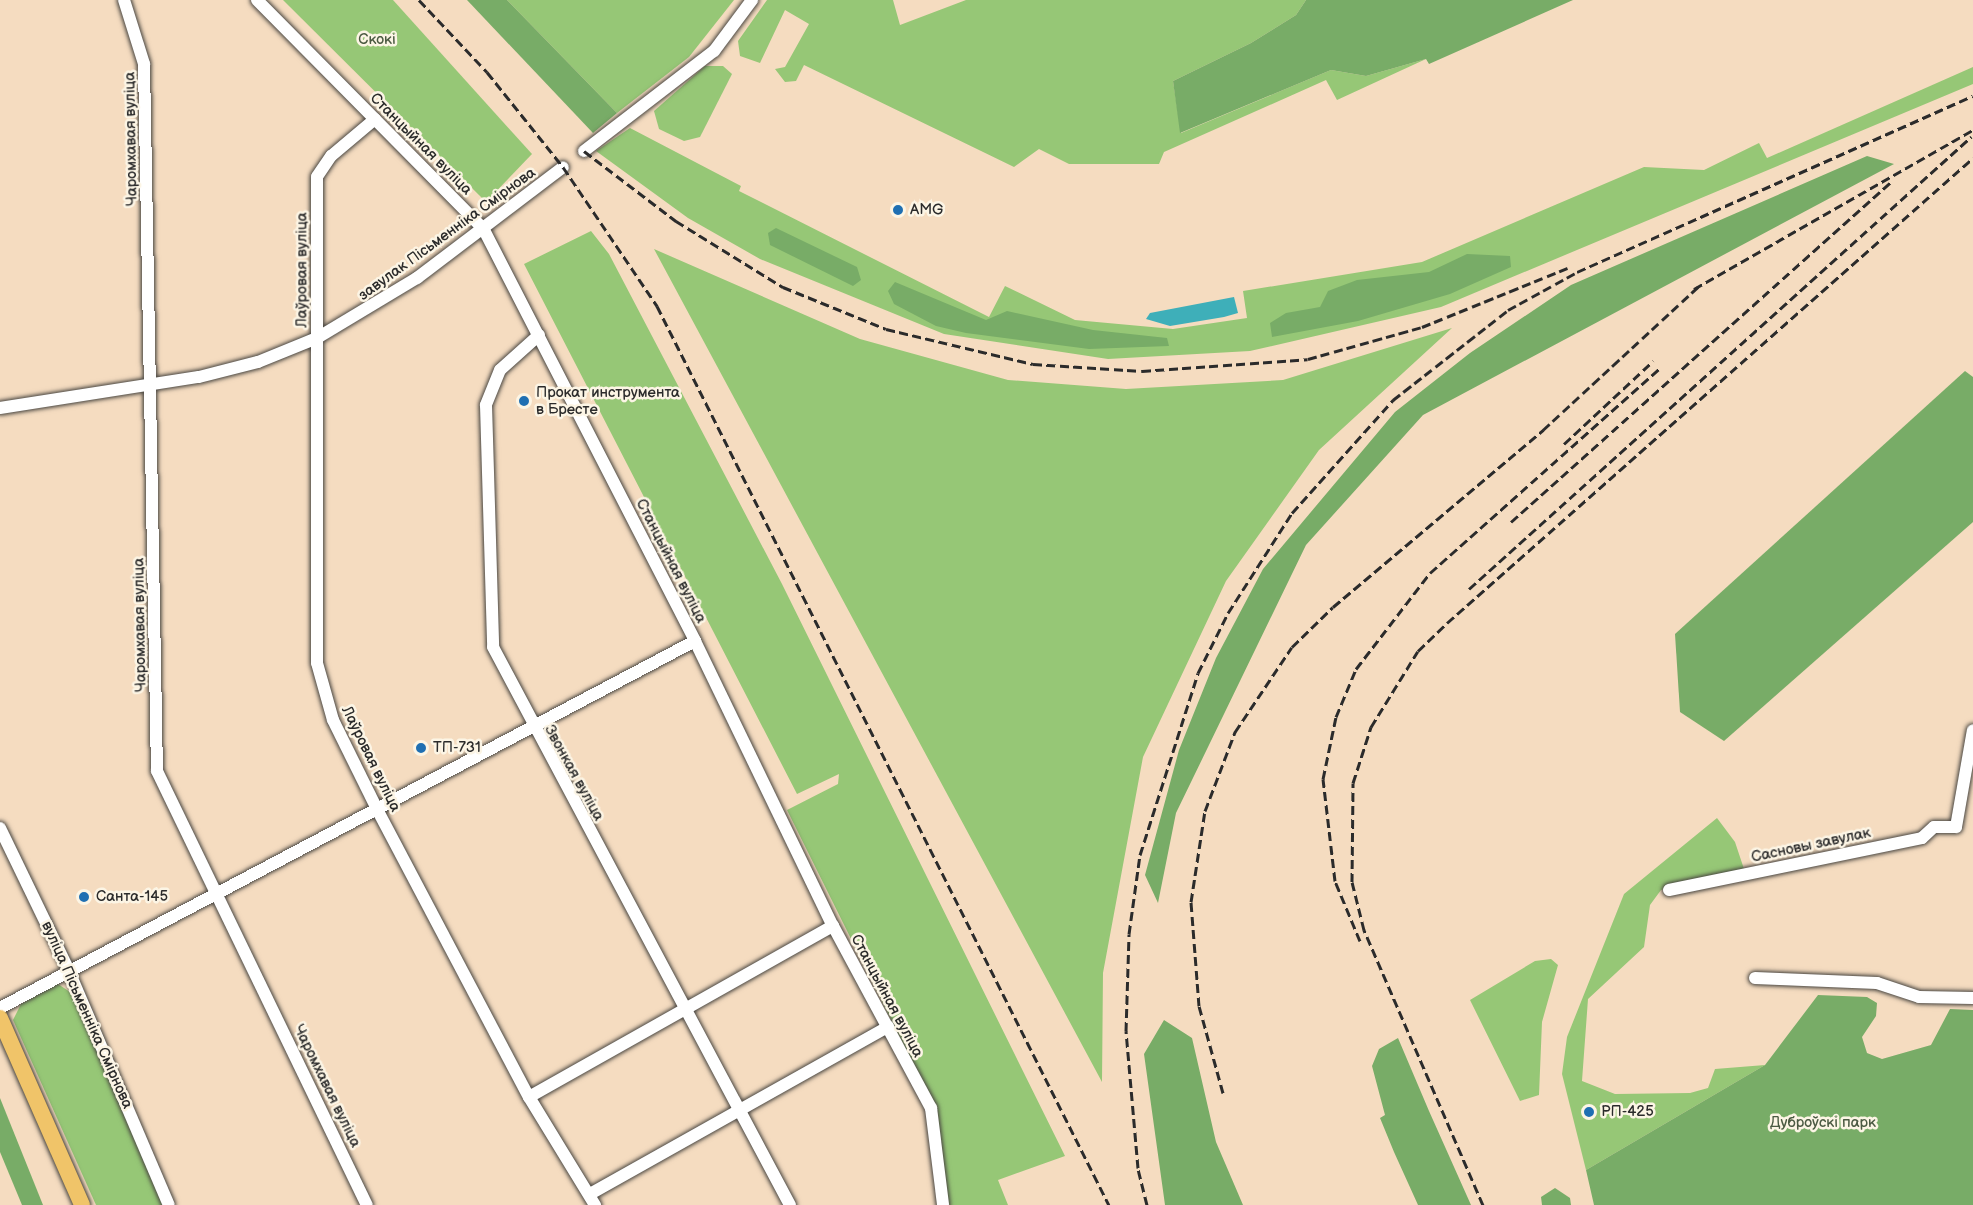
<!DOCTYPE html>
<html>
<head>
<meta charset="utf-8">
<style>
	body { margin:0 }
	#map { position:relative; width:1973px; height:1205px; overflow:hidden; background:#f5dcc0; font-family:"Balsamiq Sans",sans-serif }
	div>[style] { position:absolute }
	.green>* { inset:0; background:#96c776 }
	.forest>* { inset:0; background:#78ac67 }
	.water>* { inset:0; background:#3eafb9 }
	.roads { filter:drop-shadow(0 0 2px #494641) drop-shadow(0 0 2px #494641) }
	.minor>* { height:12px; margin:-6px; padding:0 6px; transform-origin:6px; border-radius:6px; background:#fff }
	.major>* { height:16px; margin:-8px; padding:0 8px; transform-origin:8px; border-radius:8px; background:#f0c469 }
	.rail>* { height:3px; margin-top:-1.5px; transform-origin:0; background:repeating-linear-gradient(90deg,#2b2b2b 0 9px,transparent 0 13.5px) }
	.dots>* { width:16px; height:16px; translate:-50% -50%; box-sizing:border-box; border:3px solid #fcf5e5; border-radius:50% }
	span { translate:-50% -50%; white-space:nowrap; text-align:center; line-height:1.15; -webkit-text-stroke:5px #fcf5e5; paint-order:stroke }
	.park-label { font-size:15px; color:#4b5a42 }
	.street-label { font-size:15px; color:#2b2b2b }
	.poi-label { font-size:15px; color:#2b2b2b }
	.left { translate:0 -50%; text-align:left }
</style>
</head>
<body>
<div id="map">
	<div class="green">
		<i style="clip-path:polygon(283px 0,393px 0,532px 154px,486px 202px)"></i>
		<i style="clip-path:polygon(507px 0,734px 0,689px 57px,617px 113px)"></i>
		<i style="clip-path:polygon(767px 0,893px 0,900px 25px,966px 0,1306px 0,1296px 15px,1251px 43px,1173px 81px,1181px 133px,1331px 70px,1366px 76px,1426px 59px,1337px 100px,1326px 80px,1164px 152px,1159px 164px,1069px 164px,1039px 149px,1014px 167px,804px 65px,796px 81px,785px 82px,775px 69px,785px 67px,809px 24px,785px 10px,760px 63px,740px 56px,738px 41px)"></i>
		<i style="clip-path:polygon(705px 66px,723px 66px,732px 74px,700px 137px,684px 141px,659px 129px,654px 111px)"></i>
		<i style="clip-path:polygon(1973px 67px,1973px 84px,1441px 307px,1250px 351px,1108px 359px,944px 334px,760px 259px,688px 218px,596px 151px,630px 128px,741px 186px,739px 191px,989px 317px,1005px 286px,1075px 320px,1173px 329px,1247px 318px,1243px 291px,1422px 262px,1644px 167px,1704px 170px,1759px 143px,1767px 158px)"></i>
		<i style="clip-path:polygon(591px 231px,609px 254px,782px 584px,1065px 1156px,998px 1180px,1008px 1205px,944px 1205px,938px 1114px,787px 810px,838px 784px,839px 774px,797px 794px,524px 264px)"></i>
		<i style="clip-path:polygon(654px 249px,860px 339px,1008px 380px,1126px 389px,1283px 380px,1452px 328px,1319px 450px,1226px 581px,1143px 757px,1103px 973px,1102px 1082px)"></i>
		<i style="clip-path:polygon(1717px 818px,1735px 842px,1744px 869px,1661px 890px,1650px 905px,1644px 947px,1588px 999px,1582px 1081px,1615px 1094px,1690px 1093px,1708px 1088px,1715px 1069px,1765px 1065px,1586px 1170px,1562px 1074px,1567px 1037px,1624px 894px)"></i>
		<i style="clip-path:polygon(1551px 959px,1558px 965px,1542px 1022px,1539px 1095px,1520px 1101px,1470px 1000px,1535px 961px)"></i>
		<i style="clip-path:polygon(58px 984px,73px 994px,163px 1205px,96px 1205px,13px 1020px,21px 1004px)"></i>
	</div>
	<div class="forest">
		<i style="clip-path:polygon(467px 0,507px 0,617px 113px,593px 133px)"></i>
		<i style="clip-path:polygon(1306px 0,1573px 0,1429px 64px,1426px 59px,1366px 76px,1331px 70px,1180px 133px,1173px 81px,1251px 43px,1296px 15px)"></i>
		<i style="clip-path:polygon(1867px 156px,1894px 164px,1423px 415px,1306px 545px,1176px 813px,1158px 903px,1145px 875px,1179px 750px,1216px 658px,1263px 569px,1395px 412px,1470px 353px,1571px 285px)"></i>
		<i style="clip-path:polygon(776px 228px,857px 267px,861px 280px,853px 286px,770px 245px,768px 233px)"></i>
		<i style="clip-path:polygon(1467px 254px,1510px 256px,1511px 267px,1450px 294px,1358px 321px,1272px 337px,1270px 323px,1286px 313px,1320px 307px,1328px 291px,1357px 280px,1429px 272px)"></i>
		<i style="clip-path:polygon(895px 282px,986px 320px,1007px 311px,1093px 330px,1167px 338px,1169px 346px,1089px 349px,966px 333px,936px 326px,894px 304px,888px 291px)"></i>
		<i style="clip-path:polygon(1965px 371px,1973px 377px,1973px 522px,1724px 741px,1680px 712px,1675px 634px)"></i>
		<i style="clip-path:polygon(1818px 995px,1867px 997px,1877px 1003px,1876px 1016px,1862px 1037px,1867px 1053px,1882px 1059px,1931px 1045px,1950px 1009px,1973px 1010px,1973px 1205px,1594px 1205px,1586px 1170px,1765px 1065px)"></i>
		<i style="clip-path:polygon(1164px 1020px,1192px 1038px,1216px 1142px,1243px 1205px,1165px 1205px,1144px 1054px)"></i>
		<i style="clip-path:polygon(1398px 1038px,1429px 1111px,1471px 1205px,1418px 1205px,1394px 1152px,1380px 1118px,1385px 1115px,1372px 1066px,1379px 1049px)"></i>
		<i style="clip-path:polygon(0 1098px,43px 1205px,22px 1205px,0 1152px)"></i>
		<i style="clip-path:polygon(1555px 1188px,1570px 1198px,1571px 1205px,1542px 1205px,1541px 1197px)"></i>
	</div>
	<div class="water">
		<i style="clip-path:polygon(1234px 297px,1238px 313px,1224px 317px,1170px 326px,1146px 319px,1150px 313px)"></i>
	</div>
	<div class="roads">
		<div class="minor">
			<i style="left:124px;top:0;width:67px;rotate:72.6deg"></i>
			<i style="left:144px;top:64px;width:707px;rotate:88.95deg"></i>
			<i style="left:157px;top:771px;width:482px;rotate:64.2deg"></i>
			<i style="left:257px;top:0;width:321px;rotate:45.3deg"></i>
			<i style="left:483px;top:228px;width:464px;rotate:62.8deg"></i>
			<i style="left:695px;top:641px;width:317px;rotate:64.2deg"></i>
			<i style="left:833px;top:926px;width:207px;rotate:61.7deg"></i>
			<i style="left:931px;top:1108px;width:98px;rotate:82.9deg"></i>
			<i style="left:375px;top:119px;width:57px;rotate:139.9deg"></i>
			<i style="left:331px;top:156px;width:25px;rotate:124deg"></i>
			<i style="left:317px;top:177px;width:486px;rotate:90deg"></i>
			<i style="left:317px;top:663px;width:59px;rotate:74.3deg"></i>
			<i style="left:333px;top:720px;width:102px;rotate:63.7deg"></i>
			<i style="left:378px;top:811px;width:323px;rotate:62.2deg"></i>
			<i style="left:529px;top:1097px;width:127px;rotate:58.6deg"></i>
			<i style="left:584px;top:151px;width:164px;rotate:-37.6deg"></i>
			<i style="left:714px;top:51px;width:64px;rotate:-53.3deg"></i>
			<i style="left:539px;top:335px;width:52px;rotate:138.1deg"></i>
			<i style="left:500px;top:370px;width:38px;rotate:112deg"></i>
			<i style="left:486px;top:405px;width:242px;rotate:88.3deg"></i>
			<i style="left:493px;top:647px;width:632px;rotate:61.98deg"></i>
			<i style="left:0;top:408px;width:201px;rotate:-8.9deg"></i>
			<i style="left:199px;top:377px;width:61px;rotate:-14.3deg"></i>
			<i style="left:258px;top:362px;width:64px;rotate:-22.1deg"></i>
			<i style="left:317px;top:338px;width:117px;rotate:-31deg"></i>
			<i style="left:417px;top:278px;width:183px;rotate:-37.2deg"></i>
			<i style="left:0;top:828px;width:159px;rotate:64.2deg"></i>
			<i style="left:69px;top:971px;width:254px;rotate:66.9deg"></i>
			<i style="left:1669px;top:890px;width:258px;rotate:-11.6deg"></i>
			<i style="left:1922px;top:838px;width:16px;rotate:-43deg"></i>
			<i style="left:1934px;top:827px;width:22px"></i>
			<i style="left:1956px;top:827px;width:98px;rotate:-80.1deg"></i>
			<i style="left:1755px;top:978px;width:122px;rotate:2.3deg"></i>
			<i style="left:1877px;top:983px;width:44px;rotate:18.4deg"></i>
			<i style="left:1919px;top:997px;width:54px;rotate:1.1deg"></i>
			<i style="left:0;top:1008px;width:786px;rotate:-27.84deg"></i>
			<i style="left:529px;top:1097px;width:349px;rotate:-29.4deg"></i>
			<i style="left:590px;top:1194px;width:342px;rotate:-29.3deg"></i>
		</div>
		<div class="major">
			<i style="left:0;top:1018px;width:204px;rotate:66.3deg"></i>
		</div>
	</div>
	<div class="rail">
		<i style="left:419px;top:0;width:99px;rotate:46.6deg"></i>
		<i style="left:487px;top:72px;width:122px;rotate:51.3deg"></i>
		<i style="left:563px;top:167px;width:168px;rotate:55.9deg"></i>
		<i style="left:657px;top:306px;width:1006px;rotate:63.31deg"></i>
		<i style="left:584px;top:151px;width:116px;rotate:37.3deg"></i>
		<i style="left:676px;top:221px;width:126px;rotate:31.7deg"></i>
		<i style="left:783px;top:287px;width:111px;rotate:22.2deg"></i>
		<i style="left:886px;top:329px;width:151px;rotate:13.4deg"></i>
		<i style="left:1033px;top:364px;width:109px;rotate:3.7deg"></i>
		<i style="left:1142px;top:371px;width:166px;rotate:-4.1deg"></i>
		<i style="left:1308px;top:359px;width:118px;rotate:-15.7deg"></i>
		<i style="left:1422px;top:327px;width:160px;rotate:-22.1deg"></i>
		<i style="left:1694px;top:289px;width:321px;rotate:-29.7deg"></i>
		<i style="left:1564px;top:444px;width:122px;rotate:-43deg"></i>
		<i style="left:1511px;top:522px;width:510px;rotate:-41.82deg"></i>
		<i style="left:1469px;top:589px;width:676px;rotate:-42deg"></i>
		<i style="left:1360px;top:941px;width:65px;rotate:-112.6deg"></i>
		<i style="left:1335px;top:881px;width:103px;rotate:-96.7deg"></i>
		<i style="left:1323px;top:779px;width:63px;rotate:-78.2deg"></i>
		<i style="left:1336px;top:717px;width:52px;rotate:-67.4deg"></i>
		<i style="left:1356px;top:669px;width:121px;rotate:-52.4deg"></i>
		<i style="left:1430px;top:573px;width:308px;rotate:-41.7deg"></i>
		<i style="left:1223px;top:1093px;width:90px;rotate:-105.4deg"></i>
		<i style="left:1199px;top:1006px;width:104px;rotate:-94.4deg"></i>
		<i style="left:1191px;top:902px;width:92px;rotate:-81.3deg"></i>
		<i style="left:1205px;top:811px;width:85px;rotate:-69.2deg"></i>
		<i style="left:1235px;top:732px;width:102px;rotate:-56.2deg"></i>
		<i style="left:1292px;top:647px;width:57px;rotate:-44.3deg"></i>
		<i style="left:1333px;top:607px;width:275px;rotate:-40.1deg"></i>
		<i style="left:1543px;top:430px;width:215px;rotate:-42.7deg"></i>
		<i style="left:1147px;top:1205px;width:38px;rotate:-104deg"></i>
		<i style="left:1138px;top:1168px;width:138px;rotate:-95deg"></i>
		<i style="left:1126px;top:1031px;width:97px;rotate:-88.2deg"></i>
		<i style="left:1129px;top:934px;width:80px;rotate:-82.1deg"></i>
		<i style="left:1140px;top:855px;width:191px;rotate:-72.3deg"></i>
		<i style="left:1198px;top:673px;width:67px;rotate:-63.4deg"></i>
		<i style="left:1228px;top:613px;width:119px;rotate:-57.4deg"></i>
		<i style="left:1292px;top:513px;width:152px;rotate:-48.2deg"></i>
		<i style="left:1393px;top:400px;width:146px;rotate:-38deg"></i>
		<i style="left:1508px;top:310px;width:79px;rotate:-28.8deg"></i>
		<i style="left:1577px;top:272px;width:433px;rotate:-24deg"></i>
		<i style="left:1483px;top:1205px;width:300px;rotate:-113.4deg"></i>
		<i style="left:1364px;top:930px;width:49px;rotate:-104deg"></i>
		<i style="left:1352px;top:882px;width:99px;rotate:-89.4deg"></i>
		<i style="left:1353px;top:783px;width:59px;rotate:-72.2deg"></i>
		<i style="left:1371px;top:727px;width:89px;rotate:-58.3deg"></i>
		<i style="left:1418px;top:651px;width:40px;rotate:-44deg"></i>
		<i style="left:1447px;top:623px;width:702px;rotate:-41.48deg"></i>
	</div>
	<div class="dots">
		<i style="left:898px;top:210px;background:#1f6fb2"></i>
		<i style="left:524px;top:401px;background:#1f6fb2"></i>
		<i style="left:421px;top:748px;background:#1f6fb2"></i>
		<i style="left:84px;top:897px;background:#1f6fb2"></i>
		<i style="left:1589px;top:1112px;background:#1f6fb2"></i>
	</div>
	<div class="park-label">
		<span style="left:377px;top:40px">Скокі</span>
		<span style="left:1823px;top:1123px">Дуброўскі парк</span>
	</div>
	<div class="street-label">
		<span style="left:131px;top:139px;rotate:-91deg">Чаромхавая вуліца</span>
		<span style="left:421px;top:144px;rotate:45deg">Станцыйная вуліца</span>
		<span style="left:447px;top:234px;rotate:-36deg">завулак Пісьменніка Смірнова</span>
		<span style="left:302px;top:270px;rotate:-90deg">Лаўровая вуліца</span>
		<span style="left:671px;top:561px;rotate:63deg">Станцыйная вуліца</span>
		<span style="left:140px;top:625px;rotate:-91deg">Чаромхавая вуліца</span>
		<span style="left:371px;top:759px;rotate:64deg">Лаўровая вуліца</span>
		<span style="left:574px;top:773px;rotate:61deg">Звонкая вуліца</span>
		<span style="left:1811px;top:845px;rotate:-12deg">Сасновы завулак</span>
		<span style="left:887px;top:996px;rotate:62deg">Станцыйная вуліца</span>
		<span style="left:87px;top:1015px;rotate:66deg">вуліца Пісьменніка Смірнова</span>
		<span style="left:327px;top:1086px;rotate:64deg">Чаромхавая вуліца</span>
	</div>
	<div class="poi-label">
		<span class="left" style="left:910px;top:210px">AMG</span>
		<span class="left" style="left:536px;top:401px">Прокат инструмента<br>в Бресте</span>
		<span class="left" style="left:433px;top:748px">ТП-731</span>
		<span class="left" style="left:96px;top:897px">Санта-145</span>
		<span class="left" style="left:1601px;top:1112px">РП-425</span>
	</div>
</div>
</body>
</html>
